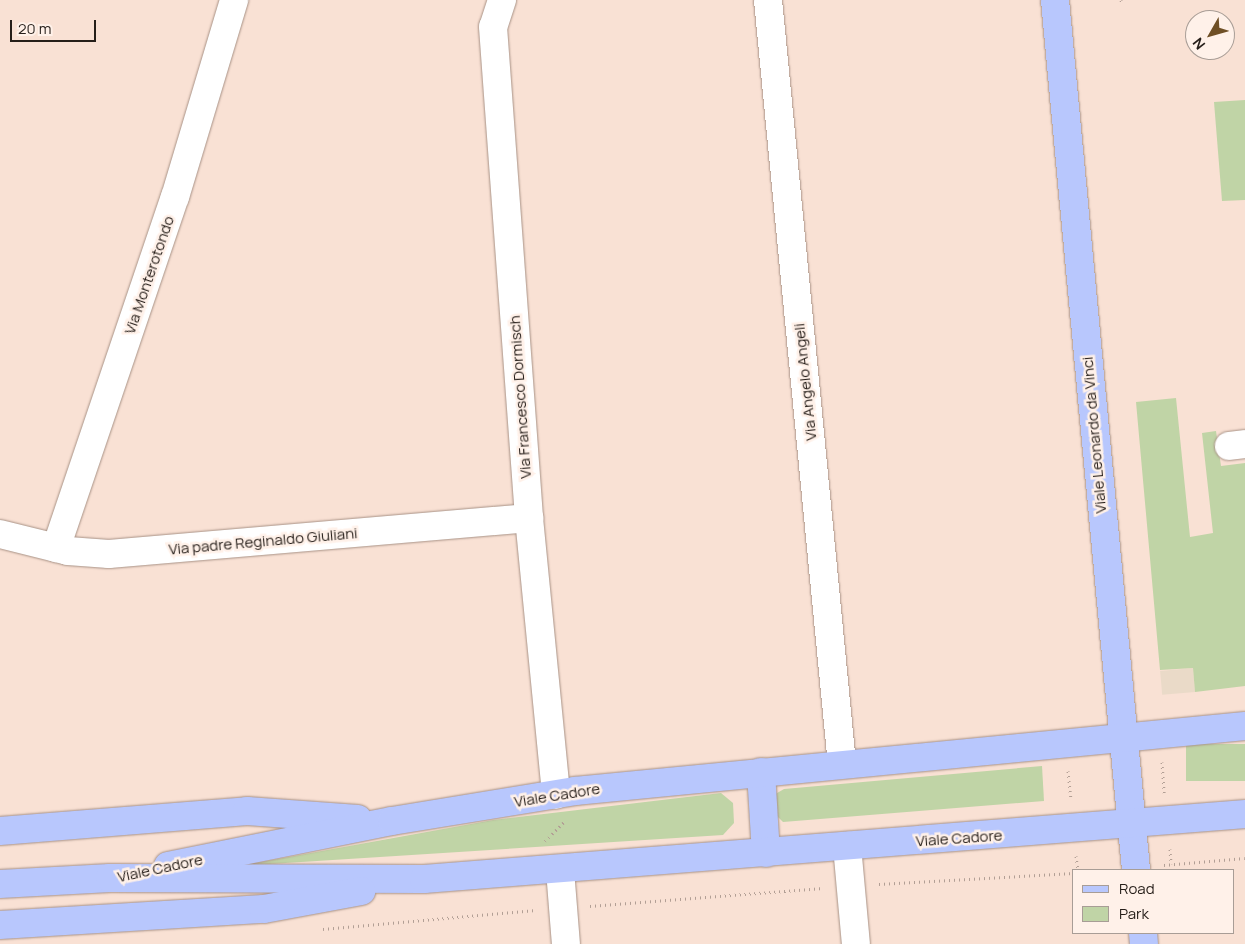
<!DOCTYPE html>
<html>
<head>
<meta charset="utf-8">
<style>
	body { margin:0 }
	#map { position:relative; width:1245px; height:944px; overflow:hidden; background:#f9e1d4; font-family:Manrope,sans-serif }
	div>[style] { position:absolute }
	.industrial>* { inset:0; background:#eadac8; transform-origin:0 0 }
	.green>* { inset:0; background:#c0d4a6; transform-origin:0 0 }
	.path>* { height:3px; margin-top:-1.5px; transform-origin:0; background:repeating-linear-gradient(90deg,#b29f95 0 1px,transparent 0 5px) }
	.roads { filter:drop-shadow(0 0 1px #a89286) drop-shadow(0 0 1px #a89286) }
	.minor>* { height:28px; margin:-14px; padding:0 14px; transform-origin:14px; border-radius:14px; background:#fff }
	.major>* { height:28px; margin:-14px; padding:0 14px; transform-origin:14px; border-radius:14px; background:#b8c7fd }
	span { translate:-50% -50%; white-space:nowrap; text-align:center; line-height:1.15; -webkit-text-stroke:5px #fff1e9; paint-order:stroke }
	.street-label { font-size:15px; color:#261e19 }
	.legend { position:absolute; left:1072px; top:869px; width:162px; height:65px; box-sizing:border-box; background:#fff1e9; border:1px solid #a89d96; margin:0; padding:6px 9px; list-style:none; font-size:15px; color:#261e19 }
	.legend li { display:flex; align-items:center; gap:10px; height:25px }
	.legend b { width:25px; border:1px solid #a89d96 }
	.north { position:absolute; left:1185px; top:10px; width:50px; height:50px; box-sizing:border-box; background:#fff1e9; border:1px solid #a89d96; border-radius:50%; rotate:232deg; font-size:14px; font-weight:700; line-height:20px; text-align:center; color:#261e19 }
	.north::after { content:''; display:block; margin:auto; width:18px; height:22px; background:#6f4f25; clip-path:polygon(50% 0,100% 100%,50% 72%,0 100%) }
	.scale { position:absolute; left:10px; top:20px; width:86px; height:22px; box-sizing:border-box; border:2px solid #261e19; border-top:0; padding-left:6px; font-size:15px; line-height:18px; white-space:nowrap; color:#261e19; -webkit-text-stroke:4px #fff1e9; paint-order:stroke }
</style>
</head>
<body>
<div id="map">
	<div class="industrial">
		<i style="left:1193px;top:668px;width:24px;height:33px;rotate:85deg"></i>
	</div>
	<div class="green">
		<i style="clip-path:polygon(1245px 100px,1245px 200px,1222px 201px,1214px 102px)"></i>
		<i style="clip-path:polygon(1176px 398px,1190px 537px,1213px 533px,1202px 433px,1216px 431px,1221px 466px,1245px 463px,1245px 686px,1195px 692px,1193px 668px,1160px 670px,1136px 402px)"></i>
		<i style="left:1245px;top:744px;width:37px;height:59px;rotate:90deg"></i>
		<i style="clip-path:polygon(1042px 766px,1044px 801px,783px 822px,774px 813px,772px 796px,784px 789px)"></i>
		<i style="clip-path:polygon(721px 793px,733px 803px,734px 823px,723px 835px,239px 866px,493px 820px)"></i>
	</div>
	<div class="path">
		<i style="left:1121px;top:0;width:4px;rotate:76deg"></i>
		<i style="left:1162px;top:762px;width:31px;rotate:86deg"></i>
		<i style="left:1068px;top:771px;width:29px;rotate:84deg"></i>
		<i style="left:545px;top:841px;width:27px;rotate:-45deg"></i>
		<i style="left:1170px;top:849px;width:15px;rotate:86deg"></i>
		<i style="left:1076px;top:856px;width:14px;rotate:82deg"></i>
		<i style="left:1164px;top:865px;width:81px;rotate:-4.9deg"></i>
		<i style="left:879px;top:884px;width:195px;rotate:-3.2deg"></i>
		<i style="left:590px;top:906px;width:234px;rotate:-4.4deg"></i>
		<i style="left:323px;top:929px;width:214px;rotate:-5.1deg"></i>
	</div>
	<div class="roads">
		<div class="minor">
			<i style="left:502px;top:0;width:28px;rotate:108deg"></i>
			<i style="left:493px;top:27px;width:492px;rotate:85.8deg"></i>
			<i style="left:529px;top:518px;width:278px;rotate:84.4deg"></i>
			<i style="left:768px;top:0;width:768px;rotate:84.47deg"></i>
			<i style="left:1229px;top:446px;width:16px;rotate:-7deg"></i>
			<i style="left:0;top:534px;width:70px;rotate:14deg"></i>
			<i style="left:68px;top:551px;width:41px;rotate:4.2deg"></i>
			<i style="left:109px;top:554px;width:422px;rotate:-4.9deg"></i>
			<i style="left:56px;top:548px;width:371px;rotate:-71.3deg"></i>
			<i style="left:175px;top:197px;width:206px;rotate:-73.3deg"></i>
			<i style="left:847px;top:846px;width:98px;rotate:84.8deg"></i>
			<i style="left:560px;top:870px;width:74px;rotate:85.4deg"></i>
		</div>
		<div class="major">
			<i style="left:1055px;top:0;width:874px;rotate:84.68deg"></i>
			<i style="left:761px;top:772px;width:81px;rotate:86.5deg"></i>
			<i style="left:0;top:831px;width:248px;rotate:-4.6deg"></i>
			<i style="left:247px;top:811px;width:111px;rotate:4.1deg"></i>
			<i style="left:168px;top:866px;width:228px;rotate:-11.4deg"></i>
			<i style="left:392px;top:821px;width:185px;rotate:-9.3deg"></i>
			<i style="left:575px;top:791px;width:673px;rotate:-5.54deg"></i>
			<i style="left:0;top:884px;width:110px;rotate:-3.1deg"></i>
			<i style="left:110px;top:878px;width:314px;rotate:0.2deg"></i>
			<i style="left:424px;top:879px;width:824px;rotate:-4.53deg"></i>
			<i style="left:0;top:925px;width:264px;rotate:-3.5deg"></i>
			<i style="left:264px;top:909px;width:99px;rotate:-10.5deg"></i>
			<i style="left:1143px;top:933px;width:11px;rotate:85deg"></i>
		</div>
	</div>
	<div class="street-label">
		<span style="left:149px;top:275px;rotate:-71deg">Via Monterotondo</span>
		<span style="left:805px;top:382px;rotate:-96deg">Via Angelo Angeli</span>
		<span style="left:520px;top:397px;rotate:-94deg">Via Francesco Dormisch</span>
		<span style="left:1094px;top:435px;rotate:-95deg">Viale Leonardo da Vinci</span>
		<span style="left:263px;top:541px;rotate:-5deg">Via padre Reginaldo Giuliani</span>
		<span style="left:557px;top:795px;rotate:-9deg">Viale Cadore</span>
		<span style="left:959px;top:838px;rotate:-4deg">Viale Cadore</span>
		<span style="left:160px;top:868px;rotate:-12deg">Viale Cadore</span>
	</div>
	<ul class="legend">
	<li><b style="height:6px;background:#b8c7fd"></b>Road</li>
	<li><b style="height:14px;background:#c0d4a6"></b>Park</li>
	</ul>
	<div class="north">N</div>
	<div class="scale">20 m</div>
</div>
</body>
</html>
